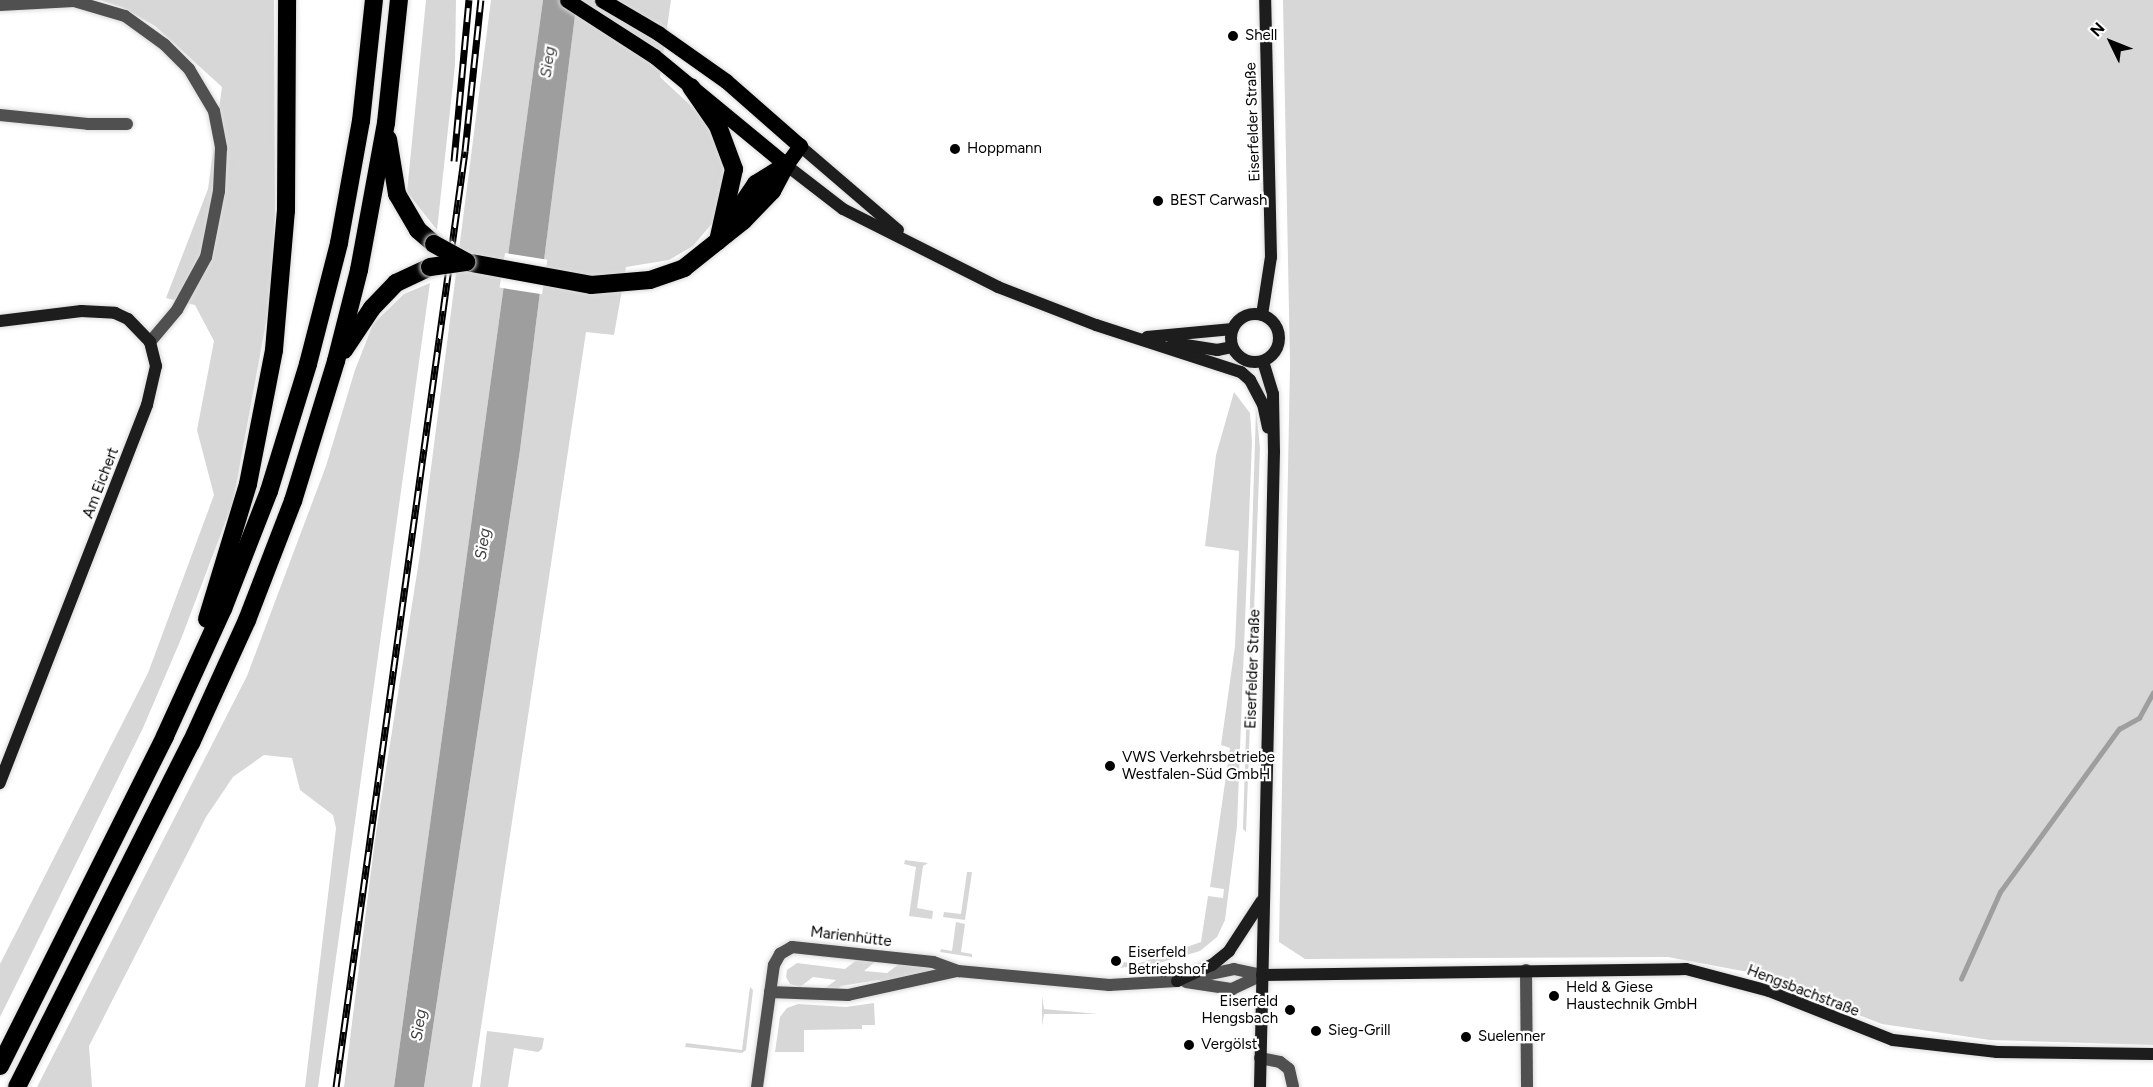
<!DOCTYPE html>
<html>
<head>
<meta charset="utf-8">
<style>
	body { margin:0 }
	#map { position:relative; width:2153px; height:1087px; overflow:hidden; background:#fff; font-family:Figtree,sans-serif }
	div>[style] { position:absolute }
	.green>* { inset:0; background:#d7d7d7 }
	.water>* { inset:0; background:#9e9e9e }
	.pier>* { inset:0; background:#fff; transform-origin:0 0 }
	.stream>* { height:4.5px; margin:-2.25px; padding:0 2.25px; transform-origin:2.25px; border-radius:2.25px; background:#9e9e9e }
	.roads { filter:drop-shadow(0 0 2px #dbdbdb) drop-shadow(0 0 2px #dbdbdb) }
	.street>* { height:12px; margin:-6px; padding:0 6px; transform-origin:6px; border-radius:6px; background:#505050 }
	.secondary>* { height:12px; margin:-6px; padding:0 6px; transform-origin:6px; border-radius:6px; background:#1d1d1d }
	.secondary>.ring { margin:-6px; padding:0; box-sizing:content-box; background:none; border:12px solid #1d1d1d; border-radius:50% }
	.primary>* { height:15px; margin:-7.5px; padding:0 7.5px; transform-origin:7.5px; border-radius:7.5px; background:#000 }
	.highway>* { height:18px; margin:-9px; padding:0 9px; transform-origin:9px; border-radius:9px; background:#000 }
	.rail>* { height:7px; margin-top:-3.5px; transform-origin:0; background:repeating-linear-gradient(90deg,#fff 0 14px,#000 0 28px); box-sizing:border-box; border-block:2px solid #000 }
	.bridges { filter:drop-shadow(0 0 2px #dbdbdb) drop-shadow(0 0 2px #dbdbdb) }
	.highway-bridge>* { height:18px; margin:-9px; padding:0 9px; transform-origin:9px; border-radius:9px; background:#000 }
	.dots>* { width:16px; height:16px; translate:-50% -50%; box-sizing:border-box; border:3px solid #fff; border-radius:50% }
	span { translate:-50% -50%; white-space:nowrap; text-align:center; line-height:1.15; -webkit-text-stroke:4.5px #fff; paint-order:stroke }
	.poi-label { font-size:15px; color:#000 }
	.left { translate:0 -50%; text-align:left }
	.right { translate:-100% -50%; text-align:right }
	.street-label { font-size:15px; color:#000 }
	.water-label { font-size:16px; color:#3f3f3f; font-style:italic }
	.north { position:absolute; left:2081px; top:12px; width:60px; height:60px; -webkit-text-stroke:4px #fff; paint-order:stroke; rotate:313deg; font-size:16px; font-weight:700; line-height:24px; text-align:center; color:#000 }
	.north::after { content:''; display:block; margin:auto; width:21px; height:27px; background:#000; clip-path:polygon(50% 0,100% 100%,50% 72%,0 100%) }
</style>
</head>
<body>
<div id="map">
	<div class="green">
		<i style="clip-path:polygon(100px 0,274px 0,275px 212px,272px 290px,233px 502px,181px 639px,143px 728px,0 1017px,0 964px,148px 673px,214px 495px,197px 430px,214px 341px,195px 305px,166px 298px,208px 189px,222px 87px,155px 26px,122px 7px)"></i>
		<i style="clip-path:polygon(426px 0,456px 0,455px 65px,437px 230px,407px 192px)"></i>
		<i style="clip-path:polygon(491px 0,543px 0,394px 1087px,344px 1087px,375px 839px,420px 554px)"></i>
		<i style="clip-path:polygon(577px 0,671px 0,660px 77px,702px 116px,723px 156px,724px 191px,714px 221px,693px 246px,669px 260px,626px 267px,614px 335px,586px 332px,472px 1087px,424px 1087px,520px 450px)"></i>
		<i style="clip-path:polygon(1283px 0,2153px 0,2153px 1045px,1990px 1040px,1882px 1024px,1748px 972px,1668px 957px,1305px 959px,1279px 942px,1290px 365px)"></i>
		<i style="clip-path:polygon(430px 283px,318px 1087px,305px 1087px,336px 828px,333px 815px,300px 790px,292px 758px,264px 755px,233px 777px,206px 817px,89px 1046px,92px 1087px,37px 1087px,247px 676px,326px 466px,355px 370px,373px 324px,404px 294px)"></i>
		<i style="clip-path:polygon(1234px 392px,1250px 413px,1252px 442px,1237px 826px,1225px 920px,1217px 937px,1200px 951px,1159px 963px,1119px 968px,1116px 961px,1137px 964px,1201px 942px,1208px 896px,1223px 898px,1224px 889px,1210px 887px,1230px 748px,1221px 745px,1235px 646px,1239px 551px,1205px 546px,1216px 455px)"></i>
		<i style="clip-path:polygon(1256px 409px,1260px 448px,1246px 832px,1243px 829px)"></i>
		<i style="clip-path:polygon(905px 860px,928px 863px,923px 866px,917px 908px,933px 911px,932px 919px,909px 916px,916px 867px,904px 864px)"></i>
		<i style="clip-path:polygon(967px 872px,972px 872px,965px 920px,943px 917px,944px 912px,961px 914px)"></i>
		<i style="clip-path:polygon(956px 922px,965px 924px,961px 952px,972px 954px,972px 957px,940px 952px,941px 949px,952px 951px)"></i>
		<i style="clip-path:polygon(858px 959px,876px 961px,864px 971px,887px 973px,899px 964px,935px 969px,884px 983px,878px 980px,841px 986px,836px 991px,824px 989px,836px 980px,813px 977px,800px 987px,790px 984px,786px 977px,787px 970px,797px 963px,845px 969px)"></i>
		<i style="clip-path:polygon(750px 987px,753px 990px,746px 1050px,742px 1053px,685px 1047px,686px 1043px,742px 1050px)"></i>
		<i style="clip-path:polygon(1042px 996px,1044px 1009px,1098px 1014px,1044px 1014px,1042px 1026px)"></i>
		<i style="clip-path:polygon(874px 1003px,875px 1025px,862px 1025px,862px 1029px,804px 1030px,804px 1052px,775px 1052px,780px 1017px,787px 1008px,798px 1004px,846px 1007px)"></i>
		<i style="clip-path:polygon(487px 1031px,544px 1038px,542px 1049px,538px 1052px,514px 1048px,508px 1087px,480px 1087px)"></i>
	</div>
	<div class="water">
		<i style="clip-path:polygon(543px 0,577px 0,520px 450px,424px 1087px,394px 1087px)"></i>
	</div>
	<div class="pier">
		<i style="left:505px;top:253px;width:43px;height:35px;rotate:9deg"></i>
	</div>
	<div class="stream">
		<i style="left:1961px;top:979px;width:95px;rotate:-65.9deg"></i>
		<i style="left:2000px;top:892px;width:202px;rotate:-53.9deg"></i>
		<i style="left:2119px;top:729px;width:23px;rotate:-29deg"></i>
		<i style="left:2139px;top:718px;width:29px;rotate:-61deg"></i>
	</div>
	<div class="roads">
		<div class="street">
			<i style="left:0;top:5px;width:74px;rotate:-3.1deg"></i>
			<i style="left:74px;top:1px;width:53px;rotate:16.4deg"></i>
			<i style="left:125px;top:16px;width:49px;rotate:35.9deg"></i>
			<i style="left:165px;top:45px;width:34px;rotate:45deg"></i>
			<i style="left:189px;top:69px;width:49px;rotate:59.2deg"></i>
			<i style="left:214px;top:111px;width:38px;rotate:79deg"></i>
			<i style="left:221px;top:148px;width:43px;rotate:92.7deg"></i>
			<i style="left:219px;top:191px;width:67px;rotate:101.1deg"></i>
			<i style="left:206px;top:257px;width:60px;rotate:118.7deg"></i>
			<i style="left:177px;top:310px;width:42px;rotate:130.2deg"></i>
			<i style="left:0;top:115px;width:88px;rotate:5.8deg"></i>
			<i style="left:88px;top:124px;width:39px"></i>
			<i style="left:1526px;top:970px;width:117px;rotate:89.5deg"></i>
			<i style="left:1186px;top:982px;width:47px;rotate:8.7deg"></i>
			<i style="left:1232px;top:989px;width:33px;rotate:-25deg"></i>
			<i style="left:770px;top:992px;width:78px;rotate:2.2deg"></i>
			<i style="left:848px;top:995px;width:112px;rotate:-12.4deg"></i>
			<i style="left:1260px;top:1058px;width:20px;rotate:11deg"></i>
			<i style="left:1280px;top:1062px;width:11px;rotate:38deg"></i>
			<i style="left:1289px;top:1069px;width:18px;rotate:77deg"></i>
			<i style="left:757px;top:1087px;width:123px;rotate:-82.1deg"></i>
			<i style="left:774px;top:965px;width:13px;rotate:-61deg"></i>
			<i style="left:780px;top:954px;width:14px;rotate:-30deg"></i>
			<i style="left:792px;top:947px;width:142px;rotate:6.1deg"></i>
			<i style="left:933px;top:962px;width:27px;rotate:20deg"></i>
			<i style="left:958px;top:971px;width:152px;rotate:5.3deg"></i>
			<i style="left:1109px;top:985px;width:68px;rotate:-3.4deg"></i>
			<i style="left:1177px;top:981px;width:58px;rotate:-11.9deg"></i>
			<i style="left:1234px;top:969px;width:29px;rotate:12deg"></i>
		</div>
		<div class="secondary">
			<i style="left:800px;top:146px;width:129px;rotate:40.6deg"></i>
			<i style="left:786px;top:165px;width:72px;rotate:37.7deg"></i>
			<i style="left:843px;top:209px;width:174px;rotate:26.7deg"></i>
			<i style="left:998px;top:287px;width:105px;rotate:21.2deg"></i>
			<i style="left:1096px;top:325px;width:152px;rotate:18deg"></i>
			<i style="left:1241px;top:372px;width:12px;rotate:42deg"></i>
			<i style="left:1250px;top:380px;width:27px;rotate:62deg"></i>
			<i style="left:1263px;top:404px;width:24px;rotate:78deg"></i>
			<i class="ring" style="left:1231px;top:314px;width:36px;height:36px"></i>
			<i style="left:1262px;top:315px;width:59px;rotate:-81.2deg"></i>
			<i style="left:1271px;top:257px;width:257px;rotate:-91.3deg"></i>
			<i style="left:0;top:321px;width:82px;rotate:-7deg"></i>
			<i style="left:81px;top:311px;width:34px;rotate:3deg"></i>
			<i style="left:115px;top:313px;width:14px;rotate:25deg"></i>
			<i style="left:128px;top:319px;width:32px;rotate:46deg"></i>
			<i style="left:150px;top:342px;width:25px;rotate:76deg"></i>
			<i style="left:156px;top:366px;width:40px;rotate:103deg"></i>
			<i style="left:147px;top:405px;width:406px;rotate:111.3deg"></i>
			<i style="left:1147px;top:337px;width:86px;rotate:-5.3deg"></i>
			<i style="left:1173px;top:343px;width:45px;rotate:9deg"></i>
			<i style="left:1217px;top:350px;width:15px;rotate:-11deg"></i>
			<i style="left:1262px;top:975px;width:424px;rotate:-0.8deg"></i>
			<i style="left:1686px;top:969px;width:86px;rotate:14.8deg"></i>
			<i style="left:1769px;top:991px;width:133px;rotate:21.6deg"></i>
			<i style="left:1893px;top:1040px;width:105px;rotate:6.6deg"></i>
			<i style="left:1997px;top:1052px;width:156px;rotate:0.7deg"></i>
			<i style="left:1177px;top:981px;width:38px;rotate:-25deg"></i>
			<i style="left:1212px;top:965px;width:22px;rotate:-39deg"></i>
			<i style="left:1229px;top:951px;width:59px;rotate:-56.9deg"></i>
			<i style="left:1260px;top:1087px;width:635px;rotate:-88.74deg"></i>
			<i style="left:1274px;top:452px;width:58px;rotate:-91deg"></i>
			<i style="left:1273px;top:394px;width:34px;rotate:-107deg"></i>
		</div>
		<div class="primary">
			<i style="left:567px;top:0;width:103px;rotate:32.8deg"></i>
			<i style="left:654px;top:56px;width:171px;rotate:39.5deg"></i>
			<i style="left:786px;top:165px;width:24px;rotate:-54deg"></i>
			<i style="left:800px;top:146px;width:98px;rotate:-138.7deg"></i>
			<i style="left:726px;top:81px;width:83px;rotate:-144.8deg"></i>
			<i style="left:658px;top:33px;width:65px;rotate:-149.5deg"></i>
		</div>
		<div class="highway">
			<i style="left:691px;top:87px;width:47px;rotate:55.3deg"></i>
			<i style="left:718px;top:126px;width:46px;rotate:69.6deg"></i>
			<i style="left:734px;top:169px;width:74px;rotate:102.5deg"></i>
			<i style="left:388px;top:139px;width:56px;rotate:80.7deg"></i>
			<i style="left:397px;top:194px;width:42px;rotate:59.7deg"></i>
			<i style="left:418px;top:230px;width:21px;rotate:41deg"></i>
			<i style="left:728px;top:225px;width:50px;rotate:-55.7deg"></i>
			<i style="left:756px;top:184px;width:36px;rotate:-32deg"></i>
			<i style="left:466px;top:262px;width:127px;rotate:10.4deg"></i>
			<i style="left:591px;top:285px;width:59px;rotate:-4.8deg"></i>
			<i style="left:650px;top:280px;width:36px;rotate:-19deg"></i>
			<i style="left:684px;top:268px;width:75px;rotate:-38.5deg"></i>
			<i style="left:743px;top:221px;width:42px;rotate:-46deg"></i>
			<i style="left:772px;top:191px;width:30px;rotate:-62deg"></i>
			<i style="left:344px;top:350px;width:50px;rotate:-56.3deg"></i>
			<i style="left:372px;top:308px;width:35px;rotate:-46deg"></i>
			<i style="left:396px;top:283px;width:38px;rotate:-25deg"></i>
			<i style="left:207px;top:619px;width:141px;rotate:-73.1deg"></i>
			<i style="left:248px;top:484px;width:136px;rotate:-79deg"></i>
			<i style="left:274px;top:350px;width:140px;rotate:-85.1deg"></i>
			<i style="left:286px;top:211px;width:211px;rotate:-89.7deg"></i>
			<i style="left:0;top:1066px;width:369px;rotate:-63.4deg"></i>
			<i style="left:165px;top:736px;width:140px;rotate:-65.5deg"></i>
			<i style="left:223px;top:609px;width:127px;rotate:-68.7deg"></i>
			<i style="left:269px;top:491px;width:133px;rotate:-72.9deg"></i>
			<i style="left:308px;top:364px;width:125px;rotate:-75.6deg"></i>
			<i style="left:339px;top:243px;width:124px;rotate:-79.8deg"></i>
			<i style="left:361px;top:121px;width:122px;rotate:-83.9deg"></i>
			<i style="left:17px;top:1087px;width:386px;rotate:-63.2deg"></i>
			<i style="left:191px;top:743px;width:135px;rotate:-65.5deg"></i>
			<i style="left:247px;top:620px;width:128px;rotate:-68.9deg"></i>
			<i style="left:293px;top:501px;width:146px;rotate:-72.9deg"></i>
			<i style="left:336px;top:361px;width:94px;rotate:-75.8deg"></i>
			<i style="left:359px;top:270px;width:149px;rotate:-79.6deg"></i>
			<i style="left:386px;top:123px;width:124px;rotate:-84deg"></i>
		</div>
	</div>
	<div class="rail">
		<i style="left:454px;top:161px;width:162px;rotate:-84.7deg"></i>
		<i style="left:336px;top:1087px;width:945px;rotate:-82.15deg"></i>
		<i style="left:465px;top:151px;width:152px;rotate:-84deg"></i>
	</div>
	<div class="bridges">
		<div class="highway-bridge">
			<i style="left:434px;top:244px;width:37px;rotate:29deg"></i>
			<i style="left:430px;top:267px;width:36px;rotate:-8deg"></i>
		</div>
	</div>
	<div class="dots">
		<i style="left:1233px;top:36px;background:#000"></i>
		<i style="left:955px;top:149px;background:#000"></i>
		<i style="left:1158px;top:201px;background:#000"></i>
		<i style="left:1110px;top:766px;background:#000"></i>
		<i style="left:1116px;top:961px;background:#000"></i>
		<i style="left:1554px;top:996px;background:#000"></i>
		<i style="left:1290px;top:1010px;background:#000"></i>
		<i style="left:1316px;top:1031px;background:#000"></i>
		<i style="left:1466px;top:1037px;background:#000"></i>
		<i style="left:1189px;top:1045px;background:#000"></i>
	</div>
	<div class="poi-label">
		<span class="left" style="left:1245px;top:36px">Shell</span>
		<span class="left" style="left:967px;top:149px">Hoppmann</span>
		<span class="left" style="left:1170px;top:201px">BEST Carwash</span>
		<span class="left" style="left:1122px;top:766px">VWS Verkehrsbetriebe<br>Westfalen-Süd GmbH</span>
		<span class="left" style="left:1128px;top:961px">Eiserfeld<br>Betriebshof</span>
		<span class="left" style="left:1566px;top:996px">Held &amp; Giese<br>Haustechnik GmbH</span>
		<span class="right" style="left:1278px;top:1010px">Eiserfeld<br>Hengsbach</span>
		<span class="left" style="left:1328px;top:1031px">Sieg-Grill</span>
		<span class="left" style="left:1478px;top:1037px">Suelenner</span>
		<span class="left" style="left:1201px;top:1045px">Vergölst</span>
	</div>
	<div class="street-label">
		<span style="left:1253px;top:122px;rotate:-92deg">Eiserfelder Straße</span>
		<span style="left:101px;top:483px;rotate:-69deg">Am Eichert</span>
		<span style="left:1253px;top:669px;rotate:-88deg">Eiserfelder Straße</span>
		<span style="left:851px;top:937px;rotate:7deg">Marienhütte</span>
		<span style="left:1803px;top:991px;rotate:21deg">Hengsbachstraße</span>
	</div>
	<div class="water-label">
		<span style="left:548px;top:62px;rotate:-82deg">Sieg</span>
		<span style="left:483px;top:544px;rotate:-82deg">Sieg</span>
		<span style="left:419px;top:1025px;rotate:-82deg">Sieg</span>
	</div>
	<div class="north">N</div>
</div>
</body>
</html>
